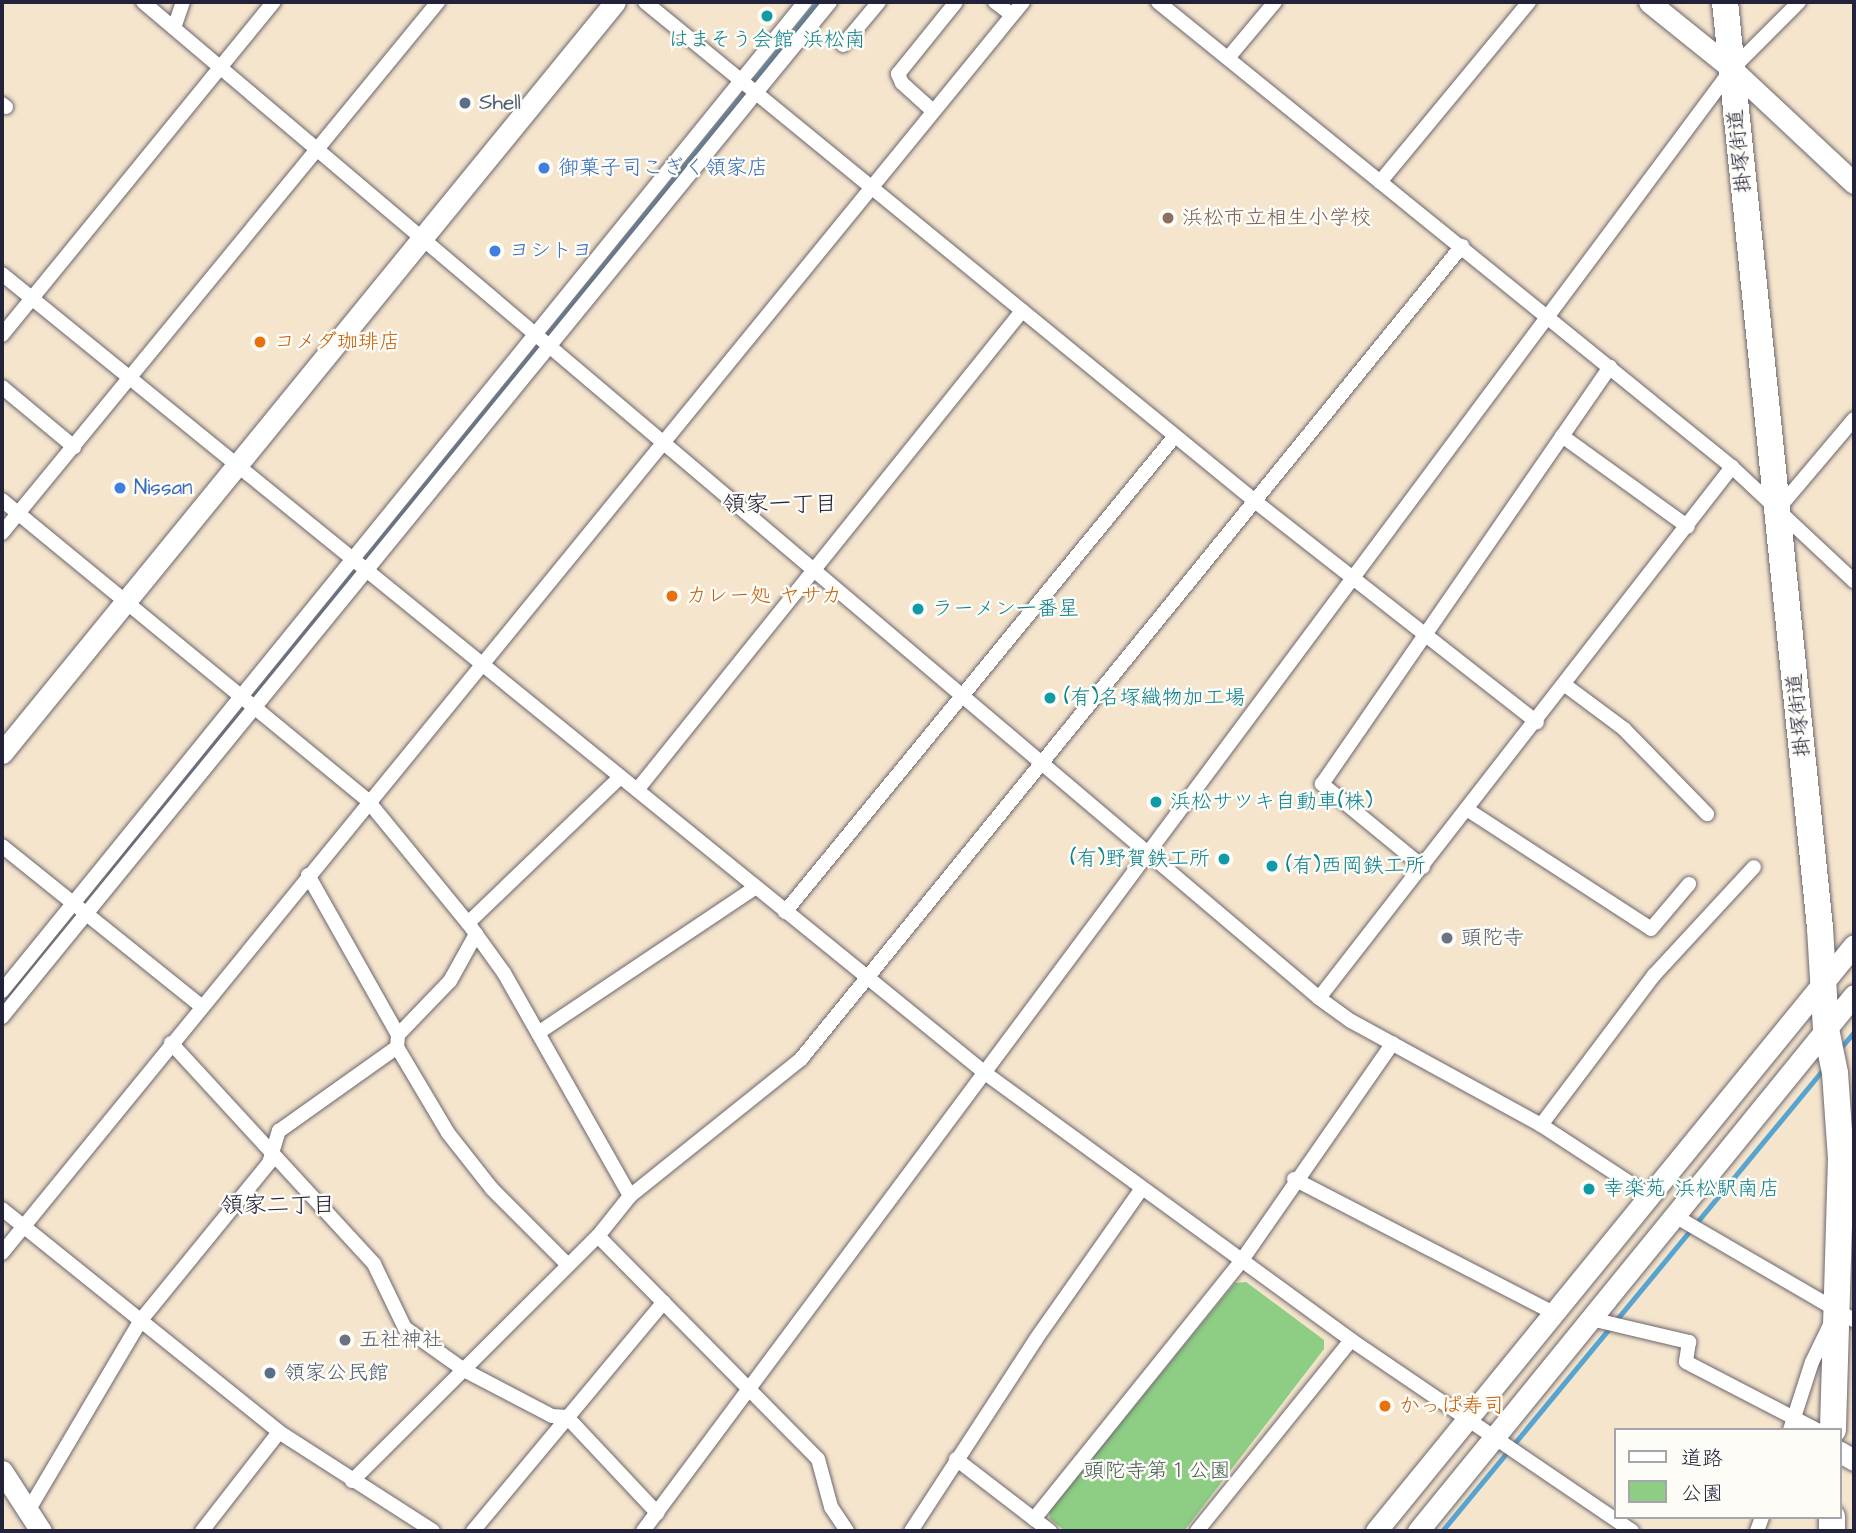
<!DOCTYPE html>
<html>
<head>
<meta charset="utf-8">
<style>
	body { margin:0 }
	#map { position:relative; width:1856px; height:1533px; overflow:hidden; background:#f5e5cd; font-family:"Architects Daughter","Klee One",sans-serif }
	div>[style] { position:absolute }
	.green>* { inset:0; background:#8dcd84 }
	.stream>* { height:5px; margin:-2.5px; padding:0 2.5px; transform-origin:2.5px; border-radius:2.5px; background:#57a4d0 }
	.roads { filter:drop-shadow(0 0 2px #6c666e) drop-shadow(0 0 2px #6c666e) }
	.street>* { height:14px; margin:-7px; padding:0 7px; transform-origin:7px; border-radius:7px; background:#fff }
	.secondary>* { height:21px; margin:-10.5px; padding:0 10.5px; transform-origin:10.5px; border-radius:10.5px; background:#fff }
	.highway>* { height:26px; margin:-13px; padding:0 13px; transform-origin:13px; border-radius:13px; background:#fff }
	.dots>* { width:19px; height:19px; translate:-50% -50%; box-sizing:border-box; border:4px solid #fdfcf7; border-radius:50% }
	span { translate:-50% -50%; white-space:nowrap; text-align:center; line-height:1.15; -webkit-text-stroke:5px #fdfcf7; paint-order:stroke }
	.culture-label { font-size:21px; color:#0d838f }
	.left { translate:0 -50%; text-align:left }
	.right { translate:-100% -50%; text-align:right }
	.service-label { font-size:21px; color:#4e5e75 }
	.street-label { font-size:21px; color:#22223b }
	.shop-label { font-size:21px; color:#366cbe }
	.education-label { font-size:21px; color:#785e54 }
	.food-label { font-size:21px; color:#c56008 }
	.worship-label { font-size:21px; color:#5b616d }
	.park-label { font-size:21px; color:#475e55 }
	.neighbourhood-label { font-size:23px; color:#22223b }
	.frame { position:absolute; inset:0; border:4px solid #22223b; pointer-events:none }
	.legend { position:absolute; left:1614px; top:1428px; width:228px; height:91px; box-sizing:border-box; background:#fdfcf7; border:2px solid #a5a5ac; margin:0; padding:9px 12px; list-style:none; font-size:21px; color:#22223b }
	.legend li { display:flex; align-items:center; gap:14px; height:35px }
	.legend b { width:35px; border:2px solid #a5a5ac }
</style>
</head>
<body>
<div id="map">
	<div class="green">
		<i style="clip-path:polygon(1246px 1282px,1324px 1340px,1324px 1349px,1184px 1531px,1065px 1531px,1050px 1519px,1049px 1511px,1235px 1283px)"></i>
	</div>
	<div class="stream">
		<i style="left:109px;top:874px;width:1124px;rotate:-50.89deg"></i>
		<i style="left:2px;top:1006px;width:41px;rotate:-50.9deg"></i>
		<i style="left:1838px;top:1051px;width:25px;rotate:-50deg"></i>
		<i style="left:1442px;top:1531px;width:602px;rotate:-50.46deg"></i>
	</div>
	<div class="roads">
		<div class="street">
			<i style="left:143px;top:2px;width:1541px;rotate:40.26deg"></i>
			<i style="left:1319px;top:998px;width:39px;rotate:36deg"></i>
			<i style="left:1351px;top:1021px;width:217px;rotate:28.7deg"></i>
			<i style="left:1541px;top:1125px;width:130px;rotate:33.1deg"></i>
			<i style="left:645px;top:2px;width:790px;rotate:39.29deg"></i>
			<i style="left:1256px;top:502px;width:357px;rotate:38.1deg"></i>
			<i style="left:995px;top:2px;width:21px;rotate:37deg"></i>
			<i style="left:1158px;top:2px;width:739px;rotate:39.01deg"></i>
			<i style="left:1732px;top:467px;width:167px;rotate:43.1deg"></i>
			<i style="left:174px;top:28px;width:28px;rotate:-71deg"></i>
			<i style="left:843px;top:45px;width:56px;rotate:-50.1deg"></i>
			<i style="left:1228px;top:58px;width:73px;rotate:-50deg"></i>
			<i style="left:2px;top:104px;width:5px;rotate:37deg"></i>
			<i style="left:933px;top:111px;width:42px;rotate:-137.9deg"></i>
			<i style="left:902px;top:83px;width:10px;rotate:-114deg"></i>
			<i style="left:898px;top:74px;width:92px;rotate:-51.1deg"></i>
			<i style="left:1380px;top:182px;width:234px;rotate:-50.4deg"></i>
			<i style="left:2px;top:274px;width:1267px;rotate:39.1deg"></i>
			<i style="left:985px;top:1073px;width:453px;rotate:36.1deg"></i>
			<i style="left:1351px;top:1340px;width:340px;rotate:34.2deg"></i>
			<i style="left:2px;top:335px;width:430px;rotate:-50.8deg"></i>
			<i style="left:2px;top:387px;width:94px;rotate:39.8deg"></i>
			<i style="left:1562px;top:436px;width:155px;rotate:35.8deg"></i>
			<i style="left:2px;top:500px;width:474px;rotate:39.4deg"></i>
			<i style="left:368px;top:801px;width:158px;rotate:50.7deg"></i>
			<i style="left:468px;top:923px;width:62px;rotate:54.2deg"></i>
			<i style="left:504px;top:973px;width:256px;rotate:60.5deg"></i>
			<i style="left:630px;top:1196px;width:51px;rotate:128.7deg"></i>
			<i style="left:1778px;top:509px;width:118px;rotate:-49.8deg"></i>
			<i style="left:2px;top:533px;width:687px;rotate:-50.61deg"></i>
			<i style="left:1565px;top:685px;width:74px;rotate:36.7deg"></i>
			<i style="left:1624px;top:729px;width:119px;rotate:45.7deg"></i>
			<i style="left:637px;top:790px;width:615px;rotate:-51.21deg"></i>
			<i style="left:1468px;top:810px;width:218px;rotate:33deg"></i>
			<i style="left:1651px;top:929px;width:59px;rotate:-49.8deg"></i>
			<i style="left:2px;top:846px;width:257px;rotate:38.8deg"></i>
			<i style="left:1423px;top:867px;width:131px;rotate:-140.6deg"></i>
			<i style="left:1322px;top:784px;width:507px;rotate:-55.37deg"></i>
			<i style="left:308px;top:875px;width:184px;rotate:60.6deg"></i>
			<i style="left:785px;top:912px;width:615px;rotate:-50.67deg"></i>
			<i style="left:468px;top:923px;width:211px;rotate:-43.8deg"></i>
			<i style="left:2px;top:991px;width:1274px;rotate:-50.93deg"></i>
			<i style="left:1319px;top:998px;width:673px;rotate:-52.13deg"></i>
			<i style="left:2px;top:1017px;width:1310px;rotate:-50.79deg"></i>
			<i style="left:538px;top:1033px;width:261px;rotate:-33.8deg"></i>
			<i style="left:171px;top:1043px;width:300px;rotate:47.4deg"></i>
			<i style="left:374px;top:1264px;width:71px;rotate:64.2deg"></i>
			<i style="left:405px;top:1328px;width:72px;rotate:35.4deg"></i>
			<i style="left:464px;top:1370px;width:99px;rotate:27.6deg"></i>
			<i style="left:552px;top:1416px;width:15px;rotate:4deg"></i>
			<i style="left:567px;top:1417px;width:132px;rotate:46.8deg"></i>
			<i style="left:397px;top:1047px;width:100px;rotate:59.3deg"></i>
			<i style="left:448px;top:1133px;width:71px;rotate:51.8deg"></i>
			<i style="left:492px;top:1189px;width:107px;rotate:45deg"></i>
			<i style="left:1541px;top:1125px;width:188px;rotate:-53deg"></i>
			<i style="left:1654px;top:975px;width:147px;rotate:-47.2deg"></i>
			<i style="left:1294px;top:1179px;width:292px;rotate:27.3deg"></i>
			<i style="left:630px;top:1196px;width:219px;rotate:-38.7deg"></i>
			<i style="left:801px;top:1059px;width:1048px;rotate:-50.89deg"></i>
			<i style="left:2px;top:1209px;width:356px;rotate:38.8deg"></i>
			<i style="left:279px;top:1432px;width:183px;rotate:32.7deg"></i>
			<i style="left:1675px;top:1216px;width:207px;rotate:30.2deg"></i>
			<i style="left:2px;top:1253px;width:1615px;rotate:-50.78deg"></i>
			<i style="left:1591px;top:1319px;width:101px;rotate:13.2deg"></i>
			<i style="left:1689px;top:1342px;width:20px;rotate:99deg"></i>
			<i style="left:1686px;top:1362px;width:148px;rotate:27.4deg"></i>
			<i style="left:1790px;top:1430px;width:71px;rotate:-72.1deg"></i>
			<i style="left:1812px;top:1362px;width:41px;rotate:-64.1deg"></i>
			<i style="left:956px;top:1459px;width:98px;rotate:37.6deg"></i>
			<i style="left:352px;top:1481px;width:347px;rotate:-44.9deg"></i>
			<i style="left:598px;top:1236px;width:313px;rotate:45.4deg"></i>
			<i style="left:818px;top:1459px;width:50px;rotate:74.8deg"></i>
			<i style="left:831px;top:1507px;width:29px;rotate:56deg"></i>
			<i style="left:28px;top:1511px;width:222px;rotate:-59.4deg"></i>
			<i style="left:141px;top:1320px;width:203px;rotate:-50.8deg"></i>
			<i style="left:269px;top:1163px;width:34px;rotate:-73deg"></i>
			<i style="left:279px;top:1131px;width:145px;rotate:-35.4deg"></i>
			<i style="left:397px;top:1047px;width:12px;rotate:-85deg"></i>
			<i style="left:398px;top:1035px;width:75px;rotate:-46.1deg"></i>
			<i style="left:450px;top:981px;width:54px;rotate:-61deg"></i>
			<i style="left:202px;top:1531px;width:125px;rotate:-52.1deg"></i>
			<i style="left:473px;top:1531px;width:298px;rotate:-50.2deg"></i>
			<i style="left:643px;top:1531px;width:1823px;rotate:-53.32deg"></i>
			<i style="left:1732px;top:69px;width:95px;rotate:-45deg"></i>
			<i style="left:911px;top:1531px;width:229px;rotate:-56.9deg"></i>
			<i style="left:1036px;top:1339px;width:184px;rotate:-54.9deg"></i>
			<i style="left:1050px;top:1531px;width:20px;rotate:-143deg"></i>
			<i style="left:1034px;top:1519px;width:332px;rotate:-51.2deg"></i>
			<i style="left:1242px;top:1260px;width:264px;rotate:-55.2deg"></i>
			<i style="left:1197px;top:1531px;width:245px;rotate:-51.1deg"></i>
			<i style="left:1757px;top:1531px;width:15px;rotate:-70deg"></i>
		</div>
		<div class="secondary">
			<i style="left:1649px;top:2px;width:107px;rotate:38.9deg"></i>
			<i style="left:1732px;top:69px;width:167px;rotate:43.1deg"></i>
			<i style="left:2px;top:753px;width:969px;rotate:-50.78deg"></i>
			<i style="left:1840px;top:1452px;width:16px;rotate:30deg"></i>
			<i style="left:2px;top:1471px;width:72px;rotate:57deg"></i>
			<i style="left:1376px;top:1531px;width:756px;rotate:-50.8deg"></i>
			<i style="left:1418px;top:1531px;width:691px;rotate:-50.87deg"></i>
		</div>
		<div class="highway">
			<i style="left:1725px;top:2px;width:931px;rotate:84.14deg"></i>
			<i style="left:1820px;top:928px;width:101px;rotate:86.6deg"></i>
			<i style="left:1826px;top:1029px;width:45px;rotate:78.4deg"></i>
			<i style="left:1835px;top:1073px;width:85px;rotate:86deg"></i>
			<i style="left:1841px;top:1158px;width:272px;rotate:91.7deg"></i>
			<i style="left:1832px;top:1531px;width:14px;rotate:-90deg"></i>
		</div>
	</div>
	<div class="dots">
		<i style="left:767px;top:16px;background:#0f9aa8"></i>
		<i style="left:465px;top:103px;background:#5c6f8a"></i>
		<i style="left:544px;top:168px;background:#3f7fe0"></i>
		<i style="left:1168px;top:218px;background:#8d6e63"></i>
		<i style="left:495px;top:251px;background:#3f7fe0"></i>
		<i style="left:260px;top:342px;background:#e8710a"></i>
		<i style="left:120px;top:488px;background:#3f7fe0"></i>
		<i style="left:672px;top:596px;background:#e8710a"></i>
		<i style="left:918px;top:609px;background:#0f9aa8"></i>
		<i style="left:1050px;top:698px;background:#0f9aa8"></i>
		<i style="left:1156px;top:802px;background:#0f9aa8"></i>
		<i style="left:1224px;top:859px;background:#0f9aa8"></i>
		<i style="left:1272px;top:866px;background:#0f9aa8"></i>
		<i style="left:1447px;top:938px;background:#6b7280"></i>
		<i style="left:1589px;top:1189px;background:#0f9aa8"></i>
		<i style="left:345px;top:1340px;background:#6b7280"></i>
		<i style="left:270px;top:1373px;background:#5c6f8a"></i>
		<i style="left:1385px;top:1406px;background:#e8710a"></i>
	</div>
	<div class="culture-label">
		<span style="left:767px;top:40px">はまそう会館 浜松南</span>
		<span class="left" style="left:932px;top:609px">ラーメン一番星</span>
		<span class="left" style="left:1064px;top:698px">(有)名塚織物加工場</span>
		<span class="left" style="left:1170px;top:802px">浜松サツキ自動車(株)</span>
		<span class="right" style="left:1210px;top:859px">(有)野賀鉄工所</span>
		<span class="left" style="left:1286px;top:866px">(有)西岡鉄工所</span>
		<span class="left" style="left:1603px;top:1189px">幸楽苑 浜松駅南店</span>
	</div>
	<div class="service-label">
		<span class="left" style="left:479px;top:103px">Shell</span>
		<span class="left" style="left:284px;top:1373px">領家公民館</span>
	</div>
	<div class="street-label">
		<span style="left:1740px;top:151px;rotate:-96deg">掛塚街道</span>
		<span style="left:1799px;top:715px;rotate:-96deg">掛塚街道</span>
	</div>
	<div class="shop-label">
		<span class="left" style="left:558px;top:168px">御菓子司こぎく領家店</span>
		<span class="left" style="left:509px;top:251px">ヨシトヨ</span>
		<span class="left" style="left:134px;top:488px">Nissan</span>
	</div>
	<div class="education-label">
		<span class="left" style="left:1182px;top:218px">浜松市立相生小学校</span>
	</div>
	<div class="food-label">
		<span class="left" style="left:274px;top:342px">コメダ珈琲店</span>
		<span class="left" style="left:686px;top:596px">カレー処 ヤサカ</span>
		<span class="left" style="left:1399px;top:1406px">かっぱ寿司</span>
	</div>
	<div class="worship-label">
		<span class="left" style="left:1461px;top:938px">頭陀寺</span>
		<span class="left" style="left:359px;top:1340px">五社神社</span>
	</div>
	<div class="park-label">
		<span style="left:1157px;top:1471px">頭陀寺第１公園</span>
	</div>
	<div class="neighbourhood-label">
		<span style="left:780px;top:504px">領家一丁目</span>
		<span style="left:278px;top:1205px">領家二丁目</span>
	</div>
	<div class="frame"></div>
	<ul class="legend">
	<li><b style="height:9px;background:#fff"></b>道路</li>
	<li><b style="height:19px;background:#8dcd84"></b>公園</li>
	</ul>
</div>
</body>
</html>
